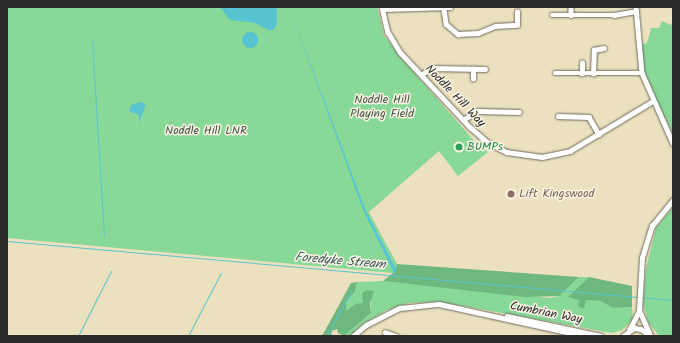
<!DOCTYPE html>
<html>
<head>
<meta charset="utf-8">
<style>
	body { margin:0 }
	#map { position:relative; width:680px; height:343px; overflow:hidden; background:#ece1bf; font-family:Kalam,sans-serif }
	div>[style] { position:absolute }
	.green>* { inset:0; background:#88d898 }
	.forest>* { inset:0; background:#6eb880 }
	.water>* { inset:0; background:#58c4d1 }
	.round { border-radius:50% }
	.stream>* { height:1px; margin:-0.5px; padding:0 0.5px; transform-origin:0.5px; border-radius:0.5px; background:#58c4d1 }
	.roads { filter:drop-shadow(0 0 1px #6f6b5f) drop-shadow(0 0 1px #6f6b5f) }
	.minor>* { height:4.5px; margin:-2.25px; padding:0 2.25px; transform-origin:2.25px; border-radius:2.25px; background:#fff }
	.dots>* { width:11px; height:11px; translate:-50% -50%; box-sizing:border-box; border:2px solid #fcf5e5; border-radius:50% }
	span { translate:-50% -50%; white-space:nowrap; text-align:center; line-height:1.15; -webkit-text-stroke:3px #fcf5e5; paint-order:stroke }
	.street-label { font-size:12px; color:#2b2b2b }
	.park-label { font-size:12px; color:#425646 }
	.leisure-label { font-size:12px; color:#27864d }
	.left { translate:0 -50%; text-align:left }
	.education-label { font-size:12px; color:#785e54 }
	.water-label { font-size:13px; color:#38595d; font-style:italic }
	.frame { position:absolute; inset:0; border:8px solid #2b2b2b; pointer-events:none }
</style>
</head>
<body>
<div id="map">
	<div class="green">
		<i style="clip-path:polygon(7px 7px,377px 7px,384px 35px,398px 54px,476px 143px,488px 152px,458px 176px,439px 151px,369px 212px,397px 264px,393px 273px,7px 238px)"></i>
		<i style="clip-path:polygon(662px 21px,671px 25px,673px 21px,673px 134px,644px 75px,640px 45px,647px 43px,651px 28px,659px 28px)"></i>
		<i style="clip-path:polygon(673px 207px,673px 336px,659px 336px,648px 322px,643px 304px,646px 269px,656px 228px)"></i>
		<i style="clip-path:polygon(579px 277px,589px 277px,569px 297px,600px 301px,613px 308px,632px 307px,633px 319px,622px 330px,612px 333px,458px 305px,431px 302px,408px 303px,387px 310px,361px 325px,350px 336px,344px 336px,371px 313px,371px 299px,360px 305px,355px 304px,345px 312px,346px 301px,355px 292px,357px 282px,383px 281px,550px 298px,559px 296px)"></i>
	</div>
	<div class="forest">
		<i style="clip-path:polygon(397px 264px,579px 277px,559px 296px,526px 297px,383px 281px,393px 273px)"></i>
		<i style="clip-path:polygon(589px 277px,632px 286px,632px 307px,613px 308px,600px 301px,586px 300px,584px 308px,581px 308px,578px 306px,579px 300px,568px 297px)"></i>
		<i style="clip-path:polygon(357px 282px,355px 292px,346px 301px,346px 311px,355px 304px,363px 303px,362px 293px,367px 290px,374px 291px,370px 303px,371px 313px,344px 336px,338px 333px,337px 329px,332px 331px,331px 336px,322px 336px,351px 283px)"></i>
	</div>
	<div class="water">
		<i style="clip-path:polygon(220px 7px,277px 7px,277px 23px,274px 29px,270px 31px,255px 23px,230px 20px)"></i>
		<i style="clip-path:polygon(289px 7px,366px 211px,396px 269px,395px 275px,364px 212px)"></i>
		<i class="round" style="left:242px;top:32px;width:16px;height:16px"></i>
		<i style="clip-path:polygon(139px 102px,146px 104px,139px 123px,139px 115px,129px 111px,131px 105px)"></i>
	</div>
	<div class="stream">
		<i style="left:92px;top:40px;width:197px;rotate:86.5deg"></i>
		<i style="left:7px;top:241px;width:632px;rotate:5.08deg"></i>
		<i style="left:642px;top:297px;width:29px;rotate:6deg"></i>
		<i style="left:78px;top:336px;width:73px;rotate:-63.1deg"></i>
		<i style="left:188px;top:336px;width:71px;rotate:-62.4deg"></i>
		<i style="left:327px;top:336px;width:52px;rotate:-61.5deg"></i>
	</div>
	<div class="roads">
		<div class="minor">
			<i style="left:382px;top:7px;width:26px;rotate:77deg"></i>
			<i style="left:388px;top:32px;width:23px;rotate:59deg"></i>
			<i style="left:400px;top:52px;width:103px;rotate:47deg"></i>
			<i style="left:470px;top:127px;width:23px;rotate:41deg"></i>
			<i style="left:487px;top:142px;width:22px;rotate:27deg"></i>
			<i style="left:507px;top:152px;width:35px;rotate:8deg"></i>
			<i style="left:542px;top:157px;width:29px;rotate:-12deg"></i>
			<i style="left:570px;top:151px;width:97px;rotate:-31.1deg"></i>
			<i style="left:571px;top:7px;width:8px;rotate:90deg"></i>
			<i style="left:636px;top:7px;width:66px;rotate:84.8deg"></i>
			<i style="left:642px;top:73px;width:77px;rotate:66.1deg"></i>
			<i style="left:382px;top:9px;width:68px;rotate:-1.7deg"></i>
			<i style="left:444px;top:9px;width:15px;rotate:82deg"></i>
			<i style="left:446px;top:24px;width:16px;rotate:40deg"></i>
			<i style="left:458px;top:34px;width:20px;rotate:-3deg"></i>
			<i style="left:478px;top:33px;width:18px;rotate:-22deg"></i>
			<i style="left:495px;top:26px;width:22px;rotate:-3deg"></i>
			<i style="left:517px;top:25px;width:13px;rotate:-90deg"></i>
			<i style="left:552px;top:15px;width:62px"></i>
			<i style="left:614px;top:15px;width:22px;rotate:-10deg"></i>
			<i style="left:555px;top:73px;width:87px"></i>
			<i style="left:582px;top:74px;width:11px;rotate:-90deg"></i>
			<i style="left:593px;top:74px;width:24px;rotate:-88deg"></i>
			<i style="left:594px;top:50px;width:10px;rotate:-11deg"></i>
			<i style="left:421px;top:75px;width:12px;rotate:-35deg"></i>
			<i style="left:431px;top:68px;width:54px;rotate:1.1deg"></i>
			<i style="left:473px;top:79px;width:10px;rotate:-90deg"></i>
			<i style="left:558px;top:116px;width:31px;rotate:2deg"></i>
			<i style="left:589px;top:117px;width:20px;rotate:60deg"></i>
			<i style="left:463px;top:120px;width:17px;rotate:-31deg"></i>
			<i style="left:478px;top:111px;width:41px;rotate:1.4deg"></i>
			<i style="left:507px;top:316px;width:96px;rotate:12deg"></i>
			<i style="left:629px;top:330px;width:21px;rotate:-62deg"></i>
			<i style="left:385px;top:332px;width:12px;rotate:20deg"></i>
			<i style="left:649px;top:333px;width:24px;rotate:-114deg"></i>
			<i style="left:639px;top:311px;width:53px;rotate:-86.8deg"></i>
			<i style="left:642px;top:258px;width:34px;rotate:-73deg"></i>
			<i style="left:652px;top:226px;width:33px;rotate:-51deg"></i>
			<i style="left:353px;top:336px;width:17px;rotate:-40deg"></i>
			<i style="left:366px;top:325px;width:38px;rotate:-27deg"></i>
			<i style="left:400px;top:308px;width:39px;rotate:-6deg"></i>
			<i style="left:439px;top:304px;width:148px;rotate:12.4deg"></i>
			<i style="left:623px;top:336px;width:14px;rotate:-36deg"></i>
			<i style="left:634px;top:328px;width:7px;rotate:8deg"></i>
			<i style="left:641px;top:329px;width:12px;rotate:35deg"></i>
		</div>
	</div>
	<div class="dots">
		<i style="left:459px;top:147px;background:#2e9e5b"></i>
		<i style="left:511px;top:194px;background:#8d6e63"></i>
	</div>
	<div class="street-label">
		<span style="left:455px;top:96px;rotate:46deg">Noddle Hill Way</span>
		<span style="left:546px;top:313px;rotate:11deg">Cumbrian Way</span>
	</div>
	<div class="park-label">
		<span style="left:382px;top:107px">Noddle Hill<br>Playing Field</span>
		<span style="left:206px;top:131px">Noddle Hill LNR</span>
	</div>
	<div class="leisure-label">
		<span class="left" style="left:467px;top:147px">BUMPs</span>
	</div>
	<div class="education-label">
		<span class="left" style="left:519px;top:194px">Lift Kingswood</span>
	</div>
	<div class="water-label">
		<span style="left:340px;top:262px;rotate:5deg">Foredyke Stream</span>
	</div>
	<div class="frame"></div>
</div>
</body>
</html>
